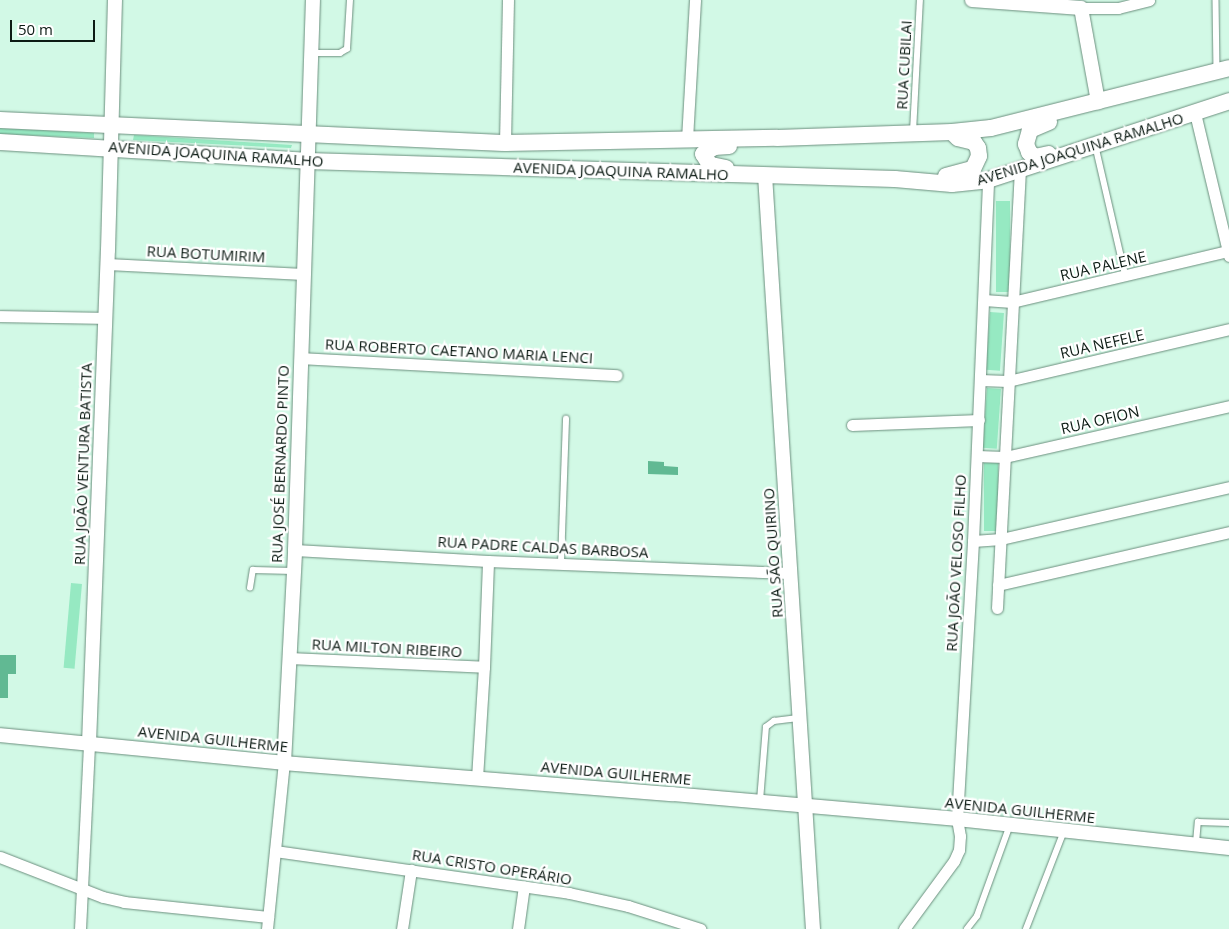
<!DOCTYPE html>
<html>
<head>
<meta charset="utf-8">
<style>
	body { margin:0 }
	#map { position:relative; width:1229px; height:929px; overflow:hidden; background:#d2f9e6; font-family:"Open Sans",sans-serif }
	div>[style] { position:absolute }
	.green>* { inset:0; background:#96e9c2; transform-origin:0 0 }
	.water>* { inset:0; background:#61b993 }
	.roads { filter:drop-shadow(0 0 1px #6c8f7e) drop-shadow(0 0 1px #6c8f7e) }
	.service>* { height:5.5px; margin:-2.75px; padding:0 2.75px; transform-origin:2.75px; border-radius:2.75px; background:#fff }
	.minor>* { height:11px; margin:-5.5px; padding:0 5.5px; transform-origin:5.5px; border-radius:5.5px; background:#fff }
	.tertiary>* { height:14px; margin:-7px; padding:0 7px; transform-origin:7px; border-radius:7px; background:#fff }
	.secondary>* { height:16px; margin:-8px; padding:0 8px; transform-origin:8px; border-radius:8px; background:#fff }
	span { translate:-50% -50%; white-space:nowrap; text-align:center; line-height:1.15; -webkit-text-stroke:4.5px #fff; paint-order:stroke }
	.street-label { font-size:15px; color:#0c1b14 }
	.scale { position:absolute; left:10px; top:20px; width:85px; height:22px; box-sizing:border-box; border:2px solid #0c1b14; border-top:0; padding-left:6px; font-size:15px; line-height:18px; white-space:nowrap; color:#0c1b14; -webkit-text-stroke:4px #fff; paint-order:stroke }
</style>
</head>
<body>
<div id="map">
	<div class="green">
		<i style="clip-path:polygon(0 128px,94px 133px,94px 138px,0 134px)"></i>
		<i style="clip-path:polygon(134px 135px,292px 145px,291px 148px,133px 140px)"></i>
		<i style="left:996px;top:201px;width:14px;height:91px"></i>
		<i style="left:990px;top:312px;width:14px;height:58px;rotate:4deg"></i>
		<i style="left:987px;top:388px;width:14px;height:60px;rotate:4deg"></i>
		<i style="left:984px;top:463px;width:14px;height:68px"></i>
		<i style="left:71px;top:583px;width:11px;height:85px;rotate:5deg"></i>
	</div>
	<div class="water">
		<i style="clip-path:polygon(648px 461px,664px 462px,664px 466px,678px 467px,678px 475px,648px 474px)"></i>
		<i style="clip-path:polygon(0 655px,16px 655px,16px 674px,8px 674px,8px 698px,0 698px)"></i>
	</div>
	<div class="roads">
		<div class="service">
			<i style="left:1216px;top:0;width:70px;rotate:89.2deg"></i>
			<i style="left:311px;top:53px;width:29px"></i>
			<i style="left:340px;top:53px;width:8px;rotate:-30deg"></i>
			<i style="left:347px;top:49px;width:49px;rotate:-86.5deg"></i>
			<i style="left:913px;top:132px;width:132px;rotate:-87deg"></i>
			<i style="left:1096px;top:147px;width:133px;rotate:77deg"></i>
			<i style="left:561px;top:563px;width:144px;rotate:-88deg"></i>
			<i style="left:250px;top:588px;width:18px;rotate:-81deg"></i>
			<i style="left:253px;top:570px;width:40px;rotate:1.4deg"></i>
			<i style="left:760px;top:801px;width:74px;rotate:-85.4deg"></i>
			<i style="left:766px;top:727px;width:10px;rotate:-37deg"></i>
			<i style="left:774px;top:721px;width:26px;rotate:-7deg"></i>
			<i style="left:1196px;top:843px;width:21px;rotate:-85deg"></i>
			<i style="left:1198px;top:822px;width:31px;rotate:2deg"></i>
			<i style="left:967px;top:929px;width:16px;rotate:-52deg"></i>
			<i style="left:977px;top:916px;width:97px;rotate:-70.1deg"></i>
			<i style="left:1026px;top:929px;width:105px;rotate:-68.8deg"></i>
		</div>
		<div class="minor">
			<i style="left:1081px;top:8px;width:37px"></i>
			<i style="left:1118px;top:8px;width:32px;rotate:-14deg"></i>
			<i style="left:1195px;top:113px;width:147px;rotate:76.6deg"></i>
			<i style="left:687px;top:139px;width:139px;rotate:-86.7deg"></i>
			<i style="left:505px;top:143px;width:143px;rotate:-88.8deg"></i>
			<i style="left:108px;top:264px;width:195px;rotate:2.9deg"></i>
			<i style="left:984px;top:300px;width:28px;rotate:4deg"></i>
			<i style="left:1012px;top:302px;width:222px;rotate:-13.3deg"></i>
			<i style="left:0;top:316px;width:105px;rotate:1.1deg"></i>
			<i style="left:300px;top:358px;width:317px;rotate:3.1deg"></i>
			<i style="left:980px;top:380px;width:28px;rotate:2deg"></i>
			<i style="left:1008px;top:381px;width:227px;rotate:-13.2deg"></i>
			<i style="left:852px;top:425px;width:127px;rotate:-2.3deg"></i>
			<i style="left:977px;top:456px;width:28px;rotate:2deg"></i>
			<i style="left:1005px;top:457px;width:230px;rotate:-12.8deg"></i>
			<i style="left:973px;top:541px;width:28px;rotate:-4deg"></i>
			<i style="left:1001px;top:539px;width:234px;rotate:-12.8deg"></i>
			<i style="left:295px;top:550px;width:193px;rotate:3.3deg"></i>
			<i style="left:488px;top:561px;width:302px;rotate:2.3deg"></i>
			<i style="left:998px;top:585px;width:237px;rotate:-12.9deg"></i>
			<i style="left:997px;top:608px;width:439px;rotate:-87deg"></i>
			<i style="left:289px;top:658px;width:195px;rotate:2.6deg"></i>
			<i style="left:477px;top:778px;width:111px;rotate:-86.4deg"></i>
			<i style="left:484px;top:667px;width:106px;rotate:-87.8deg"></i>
			<i style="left:275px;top:851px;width:297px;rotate:8.1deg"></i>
			<i style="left:569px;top:893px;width:60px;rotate:12.4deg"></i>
			<i style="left:628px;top:906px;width:76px;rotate:17.7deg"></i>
			<i style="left:0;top:857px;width:110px;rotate:21.2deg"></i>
			<i style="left:103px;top:897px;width:22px;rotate:13deg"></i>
			<i style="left:124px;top:902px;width:145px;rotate:5.9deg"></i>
			<i style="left:80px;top:929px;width:186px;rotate:-87.2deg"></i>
			<i style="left:267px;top:929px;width:167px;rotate:-84.2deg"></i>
			<i style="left:402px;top:929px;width:60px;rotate:-81.3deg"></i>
			<i style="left:518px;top:929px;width:43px;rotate:-82.1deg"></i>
			<i style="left:904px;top:929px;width:84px;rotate:-53.7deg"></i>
			<i style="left:954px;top:861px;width:12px;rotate:-66deg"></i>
			<i style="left:959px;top:850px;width:14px;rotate:-86deg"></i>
			<i style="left:960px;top:836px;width:17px;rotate:-100deg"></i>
			<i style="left:957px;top:819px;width:278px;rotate:-86.7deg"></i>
			<i style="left:973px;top:541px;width:361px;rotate:-87.6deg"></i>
		</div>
		<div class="tertiary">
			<i style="left:972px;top:0;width:109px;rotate:4.2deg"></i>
			<i style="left:1081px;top:8px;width:96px;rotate:79.7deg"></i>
			<i style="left:765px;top:175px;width:756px;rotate:86.36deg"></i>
			<i style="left:0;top:735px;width:285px;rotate:5.6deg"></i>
			<i style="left:284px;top:763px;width:389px;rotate:4.6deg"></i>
			<i style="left:672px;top:794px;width:286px;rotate:5deg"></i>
			<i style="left:957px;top:819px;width:274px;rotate:6.1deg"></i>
			<i style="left:89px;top:743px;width:493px;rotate:-87.8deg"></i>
			<i style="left:108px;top:250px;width:250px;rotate:-88.4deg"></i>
			<i style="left:284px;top:763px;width:213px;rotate:-87deg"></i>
			<i style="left:295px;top:550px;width:550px;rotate:-88.13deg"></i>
		</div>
		<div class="secondary">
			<i style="left:0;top:120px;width:506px;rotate:2.61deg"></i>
			<i style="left:505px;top:143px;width:272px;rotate:-1.1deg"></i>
			<i style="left:777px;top:138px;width:175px;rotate:-2deg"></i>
			<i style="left:952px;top:132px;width:39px;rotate:-6deg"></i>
			<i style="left:991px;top:128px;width:245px;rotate:-14.1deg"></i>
			<i style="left:1049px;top:122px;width:21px;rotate:157deg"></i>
			<i style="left:1030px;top:130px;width:15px;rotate:106deg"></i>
			<i style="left:1026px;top:144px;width:9px;rotate:69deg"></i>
			<i style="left:1029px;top:152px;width:8px;rotate:40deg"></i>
			<i style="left:1035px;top:157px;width:14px;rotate:-12deg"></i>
			<i style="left:0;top:142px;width:309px;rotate:3.5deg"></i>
			<i style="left:308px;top:161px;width:587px;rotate:1.76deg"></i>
			<i style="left:895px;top:179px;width:57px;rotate:5deg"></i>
			<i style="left:952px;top:184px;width:36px;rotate:-6deg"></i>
			<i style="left:988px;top:180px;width:254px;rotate:-18.1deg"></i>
			<i style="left:726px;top:168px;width:16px;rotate:-169deg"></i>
			<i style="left:710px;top:165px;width:13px;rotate:-122deg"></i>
			<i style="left:703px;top:154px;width:13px;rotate:-32deg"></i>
			<i style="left:714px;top:147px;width:15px;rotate:-4deg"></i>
			<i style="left:946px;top:176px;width:28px;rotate:-15deg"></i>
			<i style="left:973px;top:169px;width:14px;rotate:-65deg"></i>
			<i style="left:979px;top:156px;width:8px;rotate:-97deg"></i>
			<i style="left:978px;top:148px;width:7px;rotate:-124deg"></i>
			<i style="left:974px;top:142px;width:16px;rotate:-166deg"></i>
			<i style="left:958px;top:138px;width:6px;rotate:-135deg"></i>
		</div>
	</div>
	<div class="street-label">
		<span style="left:904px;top:65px;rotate:-87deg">RUA CUBILAI</span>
		<span style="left:1080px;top:149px;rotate:-17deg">AVENIDA JOAQUINA RAMALHO</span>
		<span style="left:216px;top:154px;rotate:4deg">AVENIDA JOAQUINA RAMALHO</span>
		<span style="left:621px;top:171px;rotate:2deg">AVENIDA JOAQUINA RAMALHO</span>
		<span style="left:206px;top:254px;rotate:3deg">RUA BOTUMIRIM</span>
		<span style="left:1103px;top:266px;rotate:-13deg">RUA PALENE</span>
		<span style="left:1102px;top:344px;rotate:-13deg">RUA NEFELE</span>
		<span style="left:459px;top:351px;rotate:3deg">RUA ROBERTO CAETANO MARIA LENCI</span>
		<span style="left:1100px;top:420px;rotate:-13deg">RUA OFION</span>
		<span style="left:83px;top:464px;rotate:-88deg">RUA JOÃO VENTURA BATISTA</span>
		<span style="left:280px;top:464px;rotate:-88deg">RUA JOSÉ BERNARDO PINTO</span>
		<span style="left:543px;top:547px;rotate:3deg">RUA PADRE CALDAS BARBOSA</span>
		<span style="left:773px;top:553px;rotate:-94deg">RUA SÃO QUIRINO</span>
		<span style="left:956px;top:563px;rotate:-87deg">RUA JOÃO VELOSO FILHO</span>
		<span style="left:387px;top:648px;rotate:3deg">RUA MILTON RIBEIRO</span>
		<span style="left:213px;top:739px;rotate:6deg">AVENIDA GUILHERME</span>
		<span style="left:616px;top:773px;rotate:5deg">AVENIDA GUILHERME</span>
		<span style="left:1020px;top:810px;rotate:6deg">AVENIDA GUILHERME</span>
		<span style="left:492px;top:867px;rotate:9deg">RUA CRISTO OPERÁRIO</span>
	</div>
	<div class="scale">50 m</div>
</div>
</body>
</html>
